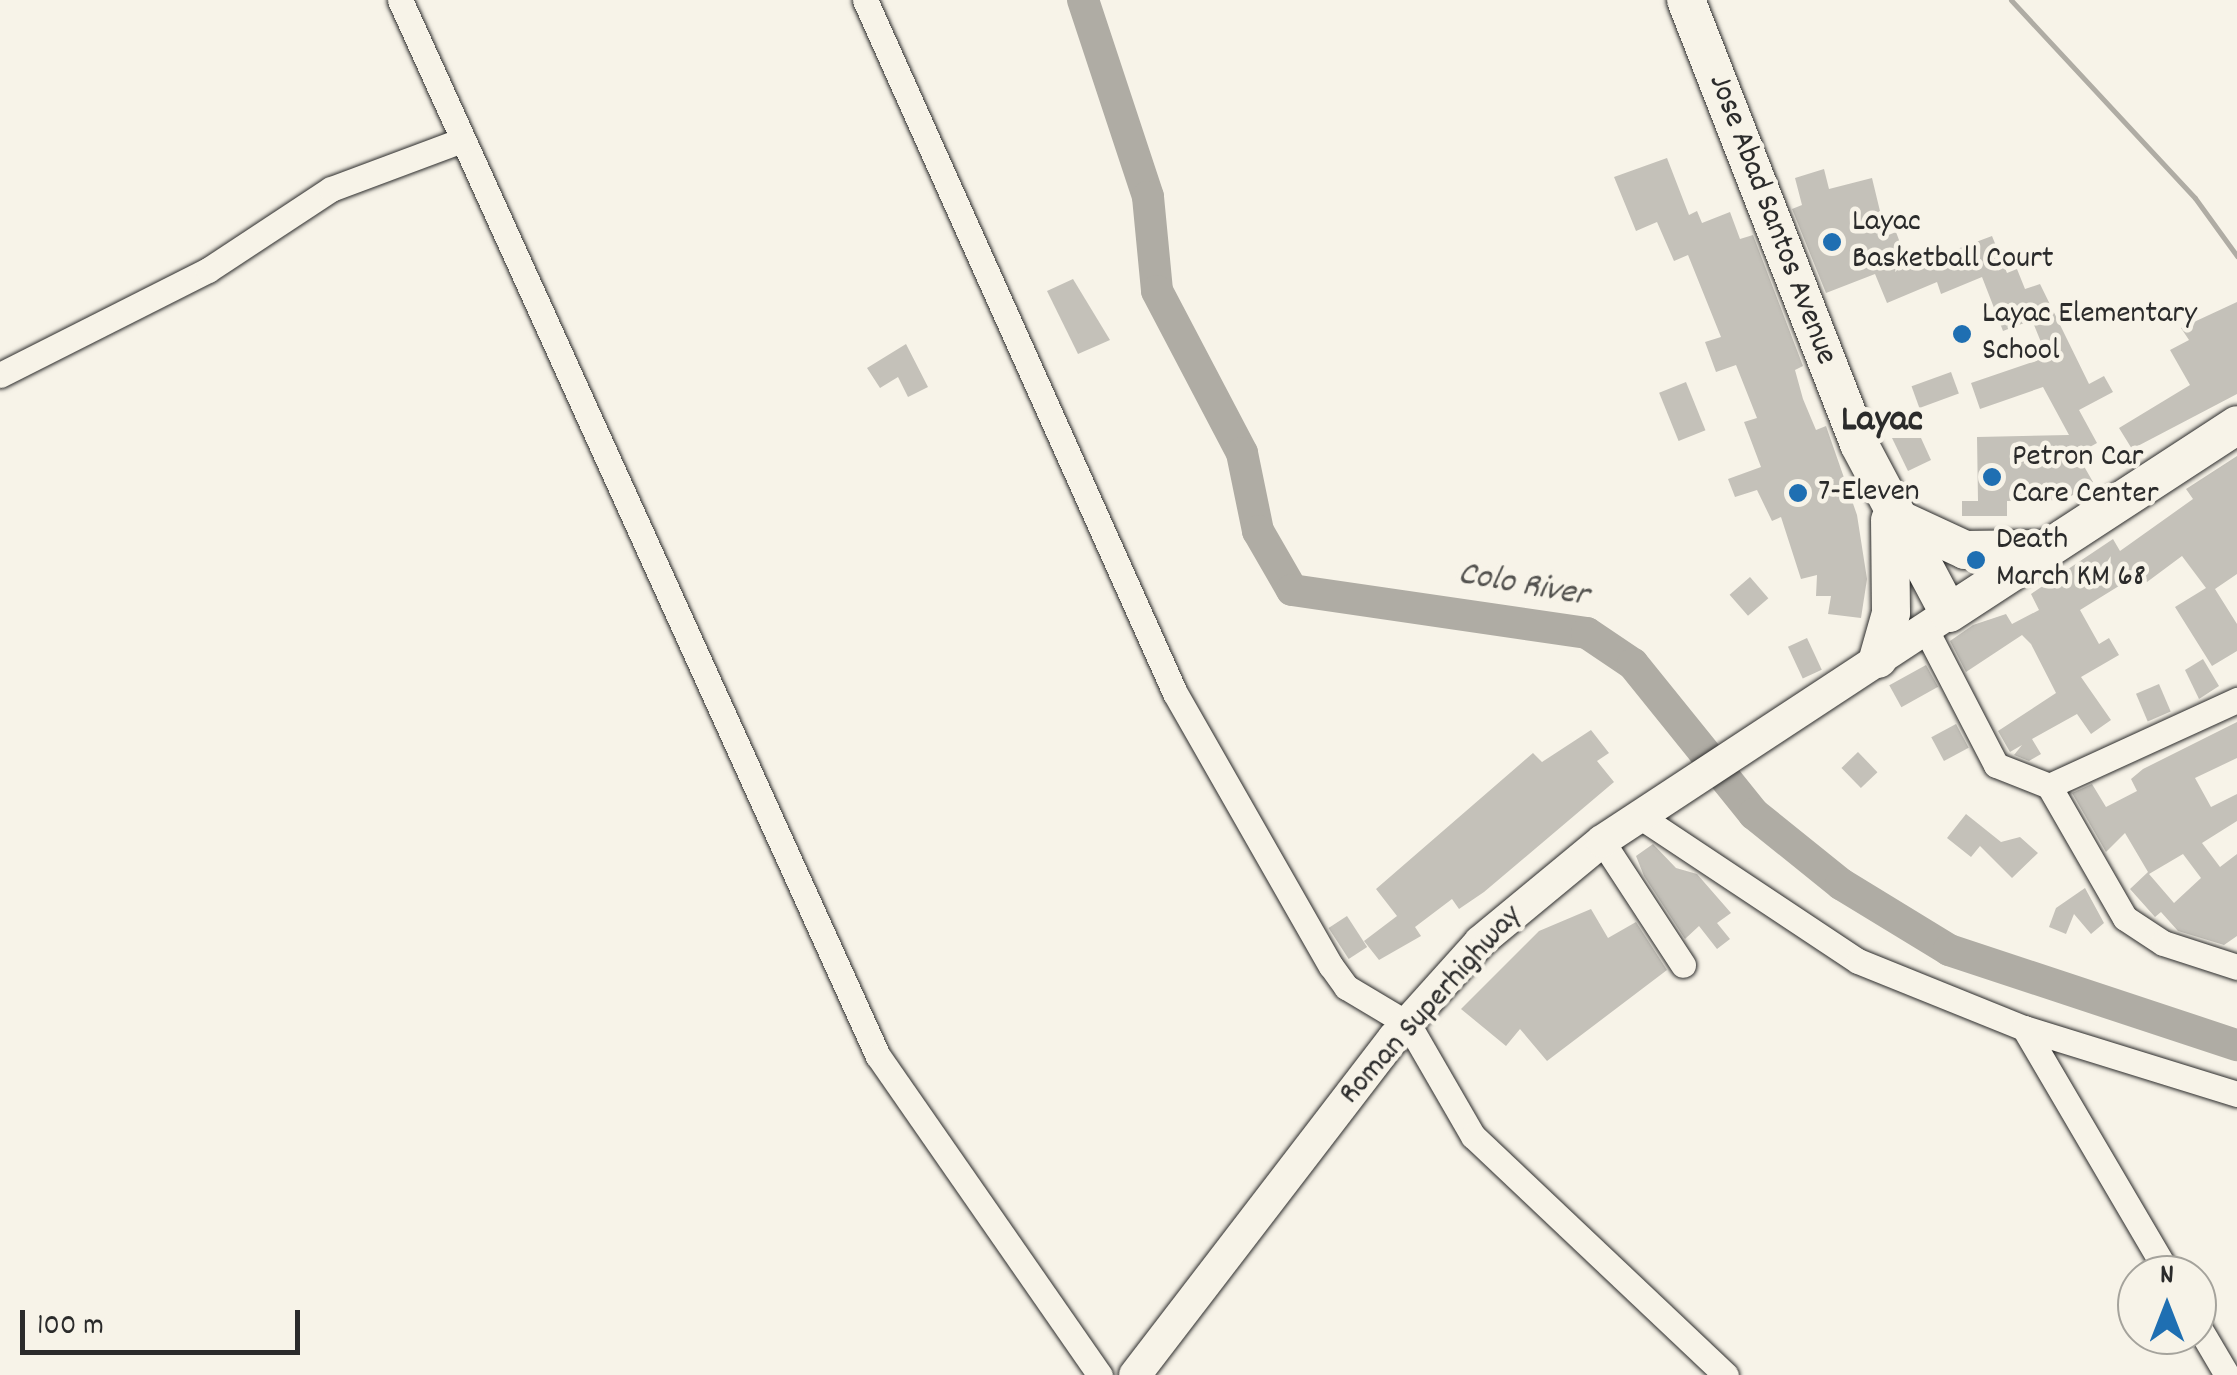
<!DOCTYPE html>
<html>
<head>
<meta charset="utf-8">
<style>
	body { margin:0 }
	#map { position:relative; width:2237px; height:1375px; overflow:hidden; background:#f7f3e8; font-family:Dekko,sans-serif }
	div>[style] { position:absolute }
	.stream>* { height:5px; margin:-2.5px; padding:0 2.5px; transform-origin:2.5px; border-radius:2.5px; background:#afaca4 }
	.river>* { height:32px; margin:-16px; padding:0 16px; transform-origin:16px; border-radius:16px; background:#afaca4 }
	.building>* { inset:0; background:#c4c1b9; transform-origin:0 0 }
	.roads { filter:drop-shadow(0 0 2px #2b2b2b) drop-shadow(0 0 2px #2b2b2b) }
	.minor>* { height:25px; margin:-12.5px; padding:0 12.5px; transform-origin:12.5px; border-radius:12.5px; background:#f7f3e8 }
	.major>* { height:32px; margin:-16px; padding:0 16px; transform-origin:16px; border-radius:16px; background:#f7f3e8 }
	.highway>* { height:38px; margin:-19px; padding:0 19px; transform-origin:19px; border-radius:19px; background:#f7f3e8 }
	.dots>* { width:28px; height:28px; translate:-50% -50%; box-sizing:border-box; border:5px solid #f7f3e8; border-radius:50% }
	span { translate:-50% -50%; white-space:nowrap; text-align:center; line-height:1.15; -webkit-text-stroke:9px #f7f3e8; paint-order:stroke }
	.street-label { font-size:32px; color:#2b2b2b }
	.poi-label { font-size:32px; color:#2b2b2b }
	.left { translate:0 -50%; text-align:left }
	.water-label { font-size:35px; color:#53524f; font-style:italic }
	.quarter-label { font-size:38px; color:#2b2b2b; font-weight:700 }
	.north { position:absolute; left:2117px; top:1255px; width:100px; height:100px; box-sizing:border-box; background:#f7f3e8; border:2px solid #a5a39c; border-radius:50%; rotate:0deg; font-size:28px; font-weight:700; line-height:40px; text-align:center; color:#2b2b2b }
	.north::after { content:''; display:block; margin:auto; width:35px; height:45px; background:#1f6fb2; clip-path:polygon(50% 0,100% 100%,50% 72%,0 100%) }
	.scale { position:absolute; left:20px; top:1310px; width:280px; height:45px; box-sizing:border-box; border:5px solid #2b2b2b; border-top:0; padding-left:12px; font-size:30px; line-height:35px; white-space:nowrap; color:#2b2b2b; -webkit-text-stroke:8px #f7f3e8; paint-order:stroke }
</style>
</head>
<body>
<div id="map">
	<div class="stream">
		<i style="left:2011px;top:0;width:270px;rotate:47.1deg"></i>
		<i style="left:2195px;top:198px;width:72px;rotate:54.1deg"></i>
	</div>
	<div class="river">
		<i style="left:1083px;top:0;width:207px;rotate:71.7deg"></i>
		<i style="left:1148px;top:197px;width:94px;rotate:84.5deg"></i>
		<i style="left:1157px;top:291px;width:183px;rotate:62.3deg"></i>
		<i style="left:1242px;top:453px;width:80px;rotate:78.4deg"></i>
		<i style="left:1258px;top:531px;width:68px;rotate:60deg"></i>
		<i style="left:1292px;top:590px;width:298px;rotate:8.3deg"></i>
		<i style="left:1587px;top:633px;width:55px;rotate:34deg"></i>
		<i style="left:1633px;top:664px;width:193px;rotate:51.1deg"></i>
		<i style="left:1754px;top:814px;width:112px;rotate:38.8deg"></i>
		<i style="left:1841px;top:884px;width:127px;rotate:31.4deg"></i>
		<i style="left:1949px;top:950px;width:303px;rotate:18.3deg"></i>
	</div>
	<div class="building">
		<i style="clip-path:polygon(1667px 158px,1689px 215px,1697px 211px,1702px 223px,1730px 212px,1740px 239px,1753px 235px,1803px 366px,1795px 370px,1803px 399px,1816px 430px,1826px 426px,1857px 515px,1867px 579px,1861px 618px,1828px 614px,1831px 596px,1816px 596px,1817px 575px,1801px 579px,1781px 517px,1772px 521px,1757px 490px,1735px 497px,1728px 479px,1761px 467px,1744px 422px,1757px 418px,1736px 365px,1716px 372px,1705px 342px,1721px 337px,1688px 255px,1674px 261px,1657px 222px,1636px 231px,1614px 177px)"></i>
		<i style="clip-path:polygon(1824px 169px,1829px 189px,1872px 178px,1886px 236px,1896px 232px,1909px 267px,1992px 236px,2007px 273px,2017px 269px,2025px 289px,2040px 284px,2089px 384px,2104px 376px,2113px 392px,2079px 410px,2097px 443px,2077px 454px,2093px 482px,2065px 500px,2007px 501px,2007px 516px,1962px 516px,1962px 501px,1978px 501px,1977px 437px,2069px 435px,2043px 387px,1980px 409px,1971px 383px,2047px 357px,2032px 320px,2003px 331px,1982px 277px,1941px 294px,1937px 282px,1887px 303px,1875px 274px,1826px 293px,1792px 209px,1802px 205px,1795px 178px)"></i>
		<i style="clip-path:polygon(1073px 279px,1110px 340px,1078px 354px,1047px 291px)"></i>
		<i style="clip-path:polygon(2237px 302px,2237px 394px,2132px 449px,2119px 428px,2190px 385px,2170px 350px,2189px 340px,2181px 328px)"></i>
		<i style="clip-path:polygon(906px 344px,928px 387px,908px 397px,898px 377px,880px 388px,867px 368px)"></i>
		<i style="left:1951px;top:372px;width:23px;height:42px;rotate:70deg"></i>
		<i style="left:1686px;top:382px;width:52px;height:29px;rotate:68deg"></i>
		<i style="clip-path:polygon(1892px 438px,1921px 438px,1931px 460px,1908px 471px)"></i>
		<i style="clip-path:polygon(2237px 456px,2237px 574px,2215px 589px,2237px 624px,2237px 651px,2212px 666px,2175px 607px,2206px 588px,2182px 556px,2147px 582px,2140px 573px,2080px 610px,2099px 644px,2109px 638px,2119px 655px,2081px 677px,2111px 720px,2091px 734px,2077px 714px,2032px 739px,2041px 754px,2029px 761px,2014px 755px,2022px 745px,2010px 752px,1998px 731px,2056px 693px,2031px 644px,2022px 635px,1966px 672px,1950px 641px,1973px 625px,2006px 614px,2012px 624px,2039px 610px,2031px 594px,2113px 539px,2120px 551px,2193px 499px,2186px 489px)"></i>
		<i style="left:1750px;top:577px;width:28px;height:27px;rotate:49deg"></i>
		<i style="left:1807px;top:638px;width:35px;height:21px;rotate:65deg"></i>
		<i style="clip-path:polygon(2203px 659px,2219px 686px,2199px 699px,2185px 670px)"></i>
		<i style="left:1926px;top:665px;width:25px;height:42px;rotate:61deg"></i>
		<i style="left:2159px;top:684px;width:30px;height:25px;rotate:67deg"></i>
		<i style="clip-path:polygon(evenodd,2237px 722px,2237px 758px,2195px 778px,2211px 807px,2237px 794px,2237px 821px,2202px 843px,2220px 867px,2237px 854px,2237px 936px,2224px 945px,2178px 931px,2161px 912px,2155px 917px,2130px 889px,2148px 872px,2125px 833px,2106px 852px,2072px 793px,2092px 784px,2106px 807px,2137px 791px,2131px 779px,2143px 769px,2237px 722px,2183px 854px,2201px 878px,2174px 903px,2149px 874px,2183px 854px)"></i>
		<i style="left:1956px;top:724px;width:27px;height:28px;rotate:62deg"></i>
		<i style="clip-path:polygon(1591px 730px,1609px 753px,1597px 761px,1614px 782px,1484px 892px,1459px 909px,1452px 899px,1415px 927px,1421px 936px,1379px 960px,1364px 941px,1397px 916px,1376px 889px,1533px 753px,1542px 762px)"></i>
		<i style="left:1858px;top:752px;width:28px;height:23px;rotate:46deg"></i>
		<i style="clip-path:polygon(1966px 814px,2001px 842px,2020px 837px,2038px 853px,2012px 878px,1980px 846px,1971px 857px,1947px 838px)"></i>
		<i style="clip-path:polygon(1653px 844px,1676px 868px,1697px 874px,1731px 913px,1717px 923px,1730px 939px,1717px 949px,1699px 926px,1685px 939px,1644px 876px,1636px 856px)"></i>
		<i style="clip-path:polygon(2085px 888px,2104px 923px,2091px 934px,2074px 914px,2066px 934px,2049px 927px,2056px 908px)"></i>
		<i style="clip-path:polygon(1591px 909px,1608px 938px,1636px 922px,1667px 970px,1547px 1061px,1520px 1029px,1506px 1046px,1461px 1009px,1539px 931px)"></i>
		<i style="left:1347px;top:916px;width:37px;height:22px;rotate:57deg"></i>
	</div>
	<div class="roads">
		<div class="minor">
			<i style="left:400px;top:0;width:1159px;rotate:65.65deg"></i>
			<i style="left:878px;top:1056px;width:389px;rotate:55.2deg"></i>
			<i style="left:865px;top:0;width:759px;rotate:65.9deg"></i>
			<i style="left:1175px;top:693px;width:314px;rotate:60.3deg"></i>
			<i style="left:1331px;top:966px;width:26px;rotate:54deg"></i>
			<i style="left:1346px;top:987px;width:72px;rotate:30.8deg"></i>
			<i style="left:0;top:375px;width:233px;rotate:-26.8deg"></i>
			<i style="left:208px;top:270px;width:147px;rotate:-33.4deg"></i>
			<i style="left:331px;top:189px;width:140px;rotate:-20.5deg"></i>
			<i style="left:1925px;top:628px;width:154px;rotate:62.6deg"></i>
			<i style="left:1996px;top:765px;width:57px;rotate:21.6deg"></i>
			<i style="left:2049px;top:786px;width:152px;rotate:60.1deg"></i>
			<i style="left:2125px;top:918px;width:45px;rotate:33.3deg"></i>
			<i style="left:2163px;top:943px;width:78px;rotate:18deg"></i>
			<i style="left:2049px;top:786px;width:207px;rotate:-24.6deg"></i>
			<i style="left:1641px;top:817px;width:260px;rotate:33.6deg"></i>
			<i style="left:1858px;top:961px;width:179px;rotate:22deg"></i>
			<i style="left:2024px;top:1028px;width:223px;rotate:17.2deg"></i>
			<i style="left:1602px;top:841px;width:148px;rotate:56.8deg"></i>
			<i style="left:2024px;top:1028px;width:286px;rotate:59.6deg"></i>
			<i style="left:1414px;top:1034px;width:118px;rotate:60deg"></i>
			<i style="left:1473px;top:1136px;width:348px;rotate:43.4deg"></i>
			<i style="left:2197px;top:1324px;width:59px;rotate:59.5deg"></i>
		</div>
		<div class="major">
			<i style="left:1135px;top:1375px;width:425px;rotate:-52.5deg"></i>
			<i style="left:1394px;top:1038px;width:129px;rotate:-48.1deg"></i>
			<i style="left:1480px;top:942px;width:158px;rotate:-39.6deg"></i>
			<i style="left:1602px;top:841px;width:415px;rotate:-33.3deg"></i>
		</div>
		<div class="highway">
			<i style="left:1686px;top:0;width:477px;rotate:68.7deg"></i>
			<i style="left:1859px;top:444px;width:191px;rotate:62deg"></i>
			<i style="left:1949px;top:613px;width:344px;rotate:-33.1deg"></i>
			<i style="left:1894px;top:517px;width:78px;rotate:24.9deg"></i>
			<i style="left:1965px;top:550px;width:75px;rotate:-0.8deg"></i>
			<i style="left:1878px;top:659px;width:48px;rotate:-74.2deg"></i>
			<i style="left:1891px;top:613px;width:93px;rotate:-90.6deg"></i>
		</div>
	</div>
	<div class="dots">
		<i style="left:1832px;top:242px;background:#1f6fb2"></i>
		<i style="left:1962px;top:334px;background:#1f6fb2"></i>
		<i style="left:1992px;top:477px;background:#1f6fb2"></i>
		<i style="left:1798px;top:493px;background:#1f6fb2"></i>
		<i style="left:1976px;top:560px;background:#1f6fb2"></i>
	</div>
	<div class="street-label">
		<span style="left:1771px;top:220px;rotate:69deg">Jose Abad Santos Avenue</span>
		<span style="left:1432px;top:1006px;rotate:-48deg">Roman Superhighway</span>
	</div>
	<div class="poi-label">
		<span class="left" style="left:1852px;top:242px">Layac<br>Basketball Court</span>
		<span class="left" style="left:1982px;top:334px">Layac Elementary<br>School</span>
		<span class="left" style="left:2012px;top:477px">Petron Car<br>Care Center</span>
		<span class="left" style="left:1818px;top:493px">7-Eleven</span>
		<span class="left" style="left:1996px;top:560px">Death<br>March KM 68</span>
	</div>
	<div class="water-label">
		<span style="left:1523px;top:586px;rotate:10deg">Colo River</span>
	</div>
	<div class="quarter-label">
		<span style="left:1882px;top:422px">Layac</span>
	</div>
	<div class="north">N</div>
	<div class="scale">100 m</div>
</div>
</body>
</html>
